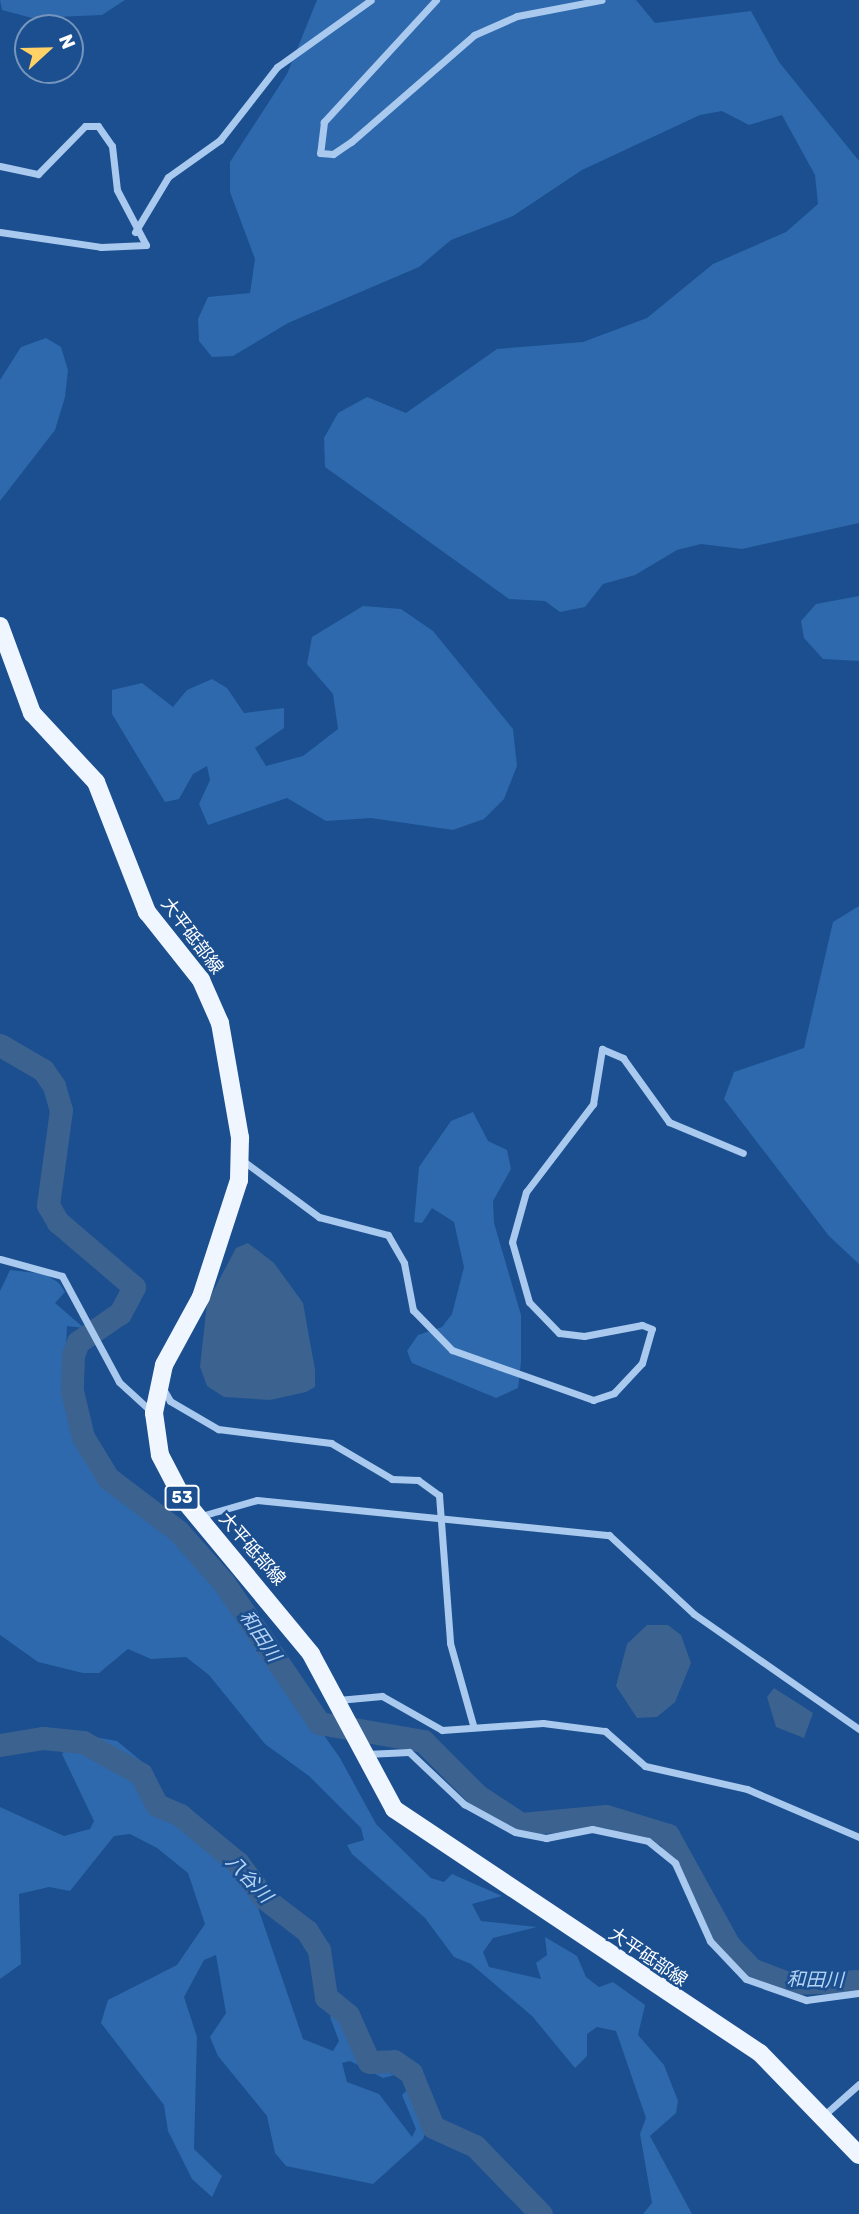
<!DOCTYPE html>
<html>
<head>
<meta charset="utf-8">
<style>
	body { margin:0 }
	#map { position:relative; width:859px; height:2214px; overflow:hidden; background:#1b4f8f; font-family:Rubik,"Noto Sans JP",sans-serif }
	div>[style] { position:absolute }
	.green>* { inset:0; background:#2e69ad }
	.water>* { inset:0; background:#3c6290 }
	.river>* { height:23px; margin:-11.5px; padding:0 11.5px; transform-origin:11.5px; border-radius:11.5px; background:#3c6290 }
	.street>* { height:7px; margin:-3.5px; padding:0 3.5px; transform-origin:3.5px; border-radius:3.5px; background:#a9c9ee }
	.primary>* { height:18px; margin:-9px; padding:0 9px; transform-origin:9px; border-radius:9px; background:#f0f6ff }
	span { translate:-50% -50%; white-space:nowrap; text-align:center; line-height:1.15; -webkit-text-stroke:5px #1b4f8f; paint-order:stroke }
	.shield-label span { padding:2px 5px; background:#1b4f8f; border:2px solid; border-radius:5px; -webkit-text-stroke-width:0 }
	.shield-label { font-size:16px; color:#fff; font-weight:700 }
	.street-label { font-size:18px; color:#fff }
	.water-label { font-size:19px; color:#b5d3f5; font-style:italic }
	.north { position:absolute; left:14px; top:14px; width:70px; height:70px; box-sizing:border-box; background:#1b4f8f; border:2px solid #7695bc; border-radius:50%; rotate:68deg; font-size:19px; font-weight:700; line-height:28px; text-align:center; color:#fff }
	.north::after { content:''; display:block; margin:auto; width:24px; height:32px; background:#ffd166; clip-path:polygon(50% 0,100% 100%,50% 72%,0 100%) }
</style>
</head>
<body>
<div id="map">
	<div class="green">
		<i style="clip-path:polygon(0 0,125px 0,102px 15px,32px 18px,2px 10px)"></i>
		<i style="clip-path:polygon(317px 0,636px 0,655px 23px,751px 11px,779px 62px,859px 161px,859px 523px,742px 549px,701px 544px,677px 550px,635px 575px,603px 584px,585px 607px,560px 612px,545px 601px,509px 599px,325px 467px,324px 438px,338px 413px,367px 397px,406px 413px,497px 349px,583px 342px,647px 318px,713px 264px,786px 232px,818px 204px,815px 175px,782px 115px,749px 125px,722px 111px,700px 115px,582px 170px,513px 216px,451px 240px,419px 267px,288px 323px,233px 356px,212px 357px,199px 341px,198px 319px,208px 297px,250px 293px,255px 259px,230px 192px,230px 162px,287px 74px)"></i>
		<i style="clip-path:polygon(46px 338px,61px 347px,68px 370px,65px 397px,55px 430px,0 501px,0 380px,21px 347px)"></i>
		<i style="clip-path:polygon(859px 596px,859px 661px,823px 659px,804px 638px,801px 621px,816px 604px)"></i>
		<i style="clip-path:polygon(363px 606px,401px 609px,433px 631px,513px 729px,517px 766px,504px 799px,484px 819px,453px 830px,371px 818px,326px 821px,287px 798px,208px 825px,199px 804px,210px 780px,207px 766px,193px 774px,179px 799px,165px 802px,112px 714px,112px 690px,142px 683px,173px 707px,187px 690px,212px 679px,227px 688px,244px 713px,284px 708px,284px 728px,255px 748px,266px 766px,303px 756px,338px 729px,333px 694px,307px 664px,312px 637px)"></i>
		<i style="clip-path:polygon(859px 906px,859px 1264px,829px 1236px,724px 1099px,734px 1072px,804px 1048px,833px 922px)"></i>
		<i style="clip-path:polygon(473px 1112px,488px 1141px,507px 1150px,511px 1169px,493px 1201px,494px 1223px,521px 1315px,521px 1362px,518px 1388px,496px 1398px,412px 1363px,407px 1351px,418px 1335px,442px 1327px,452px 1314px,464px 1267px,454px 1222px,432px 1208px,422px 1223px,414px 1222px,419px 1167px,451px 1121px)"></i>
		<i style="clip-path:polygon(10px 1270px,45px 1274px,59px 1283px,65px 1292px,55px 1303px,84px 1328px,67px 1326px,64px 1392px,77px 1437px,104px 1481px,167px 1528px,210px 1574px,340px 1758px,376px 1824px,431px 1878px,444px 1882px,452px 1874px,502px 1896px,472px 1904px,481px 1921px,537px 1927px,493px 1938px,483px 1952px,489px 1967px,541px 1979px,536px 1963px,547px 1955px,545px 1937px,577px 1956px,586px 1977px,599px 1987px,613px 1982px,645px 2005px,638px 2035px,664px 2065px,678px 2101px,676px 2113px,650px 2136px,692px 2214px,643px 2214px,652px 2203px,640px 2134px,646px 2118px,616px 2031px,597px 2027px,587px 2034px,587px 2056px,575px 2068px,532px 2016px,471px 1964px,454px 1957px,425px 1918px,352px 1854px,347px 1845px,364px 1840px,361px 1828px,309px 1776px,265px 1744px,209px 1675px,186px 1657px,151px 1659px,128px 1649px,99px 1673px,83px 1673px,38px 1662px,0 1635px,0 1291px)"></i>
		<i style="clip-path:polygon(88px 1736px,117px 1741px,146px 1765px,157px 1800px,177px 1809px,245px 1870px,303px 2039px,333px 2051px,339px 2041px,330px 2017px,339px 2011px,367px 2064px,395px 2075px,383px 2078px,350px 2061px,342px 2063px,347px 2082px,379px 2094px,412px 2137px,416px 2129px,402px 2095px,411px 2086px,416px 2091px,427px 2128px,423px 2139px,373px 2184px,286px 2166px,275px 2153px,267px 2116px,218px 2056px,210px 2037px,226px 2013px,216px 1955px,204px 1960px,184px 1997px,197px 2037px,194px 2149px,222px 2176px,212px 2197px,192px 2179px,168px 2131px,164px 2105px,101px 2023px,108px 2000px,177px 1965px,205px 1924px,188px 1873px,157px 1848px,130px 1834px,114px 1836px,70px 1891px,49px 1887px,19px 1894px,21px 1964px,0 1979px,0 1807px,64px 1836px,90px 1829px,94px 1821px,62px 1754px,73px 1741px)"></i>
	</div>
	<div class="water">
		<i style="clip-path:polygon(248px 1243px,274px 1263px,303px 1303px,315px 1370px,315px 1387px,306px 1392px,270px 1400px,224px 1397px,207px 1386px,200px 1367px,207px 1303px,236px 1248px)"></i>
		<i style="clip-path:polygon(647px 1625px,668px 1625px,681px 1635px,691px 1663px,675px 1702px,657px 1717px,637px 1718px,616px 1686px,627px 1644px)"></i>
		<i style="clip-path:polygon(774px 1688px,813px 1713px,804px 1738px,776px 1727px,767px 1697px)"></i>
	</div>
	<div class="river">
		<i style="left:0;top:1045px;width:50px;rotate:30.2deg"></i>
		<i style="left:43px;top:1070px;width:19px;rotate:55deg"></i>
		<i style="left:54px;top:1086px;width:25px;rotate:74deg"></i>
		<i style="left:61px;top:1110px;width:96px;rotate:97.8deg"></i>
		<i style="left:48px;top:1205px;width:20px;rotate:60deg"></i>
		<i style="left:58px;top:1222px;width:100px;rotate:40.5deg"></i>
		<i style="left:134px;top:1287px;width:30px;rotate:118deg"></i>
		<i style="left:120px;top:1313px;width:51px;rotate:145.4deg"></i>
		<i style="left:78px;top:1342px;width:14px;rotate:111deg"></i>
		<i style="left:73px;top:1355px;width:36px;rotate:92deg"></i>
		<i style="left:72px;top:1391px;width:47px;rotate:76.6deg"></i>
		<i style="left:83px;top:1437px;width:48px;rotate:58.6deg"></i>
		<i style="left:108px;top:1478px;width:88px;rotate:37.1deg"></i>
		<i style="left:178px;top:1531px;width:69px;rotate:48.5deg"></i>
		<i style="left:224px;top:1583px;width:169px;rotate:55.8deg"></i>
		<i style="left:319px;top:1723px;width:106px;rotate:9.8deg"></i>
		<i style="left:423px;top:1741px;width:78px;rotate:45deg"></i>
		<i style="left:478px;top:1796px;width:51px;rotate:33.1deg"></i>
		<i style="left:521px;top:1824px;width:85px;rotate:-5.4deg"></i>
		<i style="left:606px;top:1816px;width:65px;rotate:17deg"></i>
		<i style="left:668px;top:1835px;width:126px;rotate:61deg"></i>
		<i style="left:729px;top:1945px;width:33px;rotate:47deg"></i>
		<i style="left:751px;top:1969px;width:40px;rotate:21deg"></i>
		<i style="left:788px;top:1983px;width:71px;rotate:-1.6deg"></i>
		<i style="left:0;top:1745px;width:44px;rotate:-9.2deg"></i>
		<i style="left:43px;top:1738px;width:40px;rotate:5.7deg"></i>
		<i style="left:83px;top:1742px;width:66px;rotate:28.9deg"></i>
		<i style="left:141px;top:1774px;width:35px;rotate:63deg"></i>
		<i style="left:157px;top:1805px;width:25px;rotate:23deg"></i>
		<i style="left:180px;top:1815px;width:75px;rotate:39.6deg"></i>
		<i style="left:238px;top:1863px;width:44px;rotate:53.4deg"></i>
		<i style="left:264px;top:1898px;width:54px;rotate:37.5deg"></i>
		<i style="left:307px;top:1931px;width:22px;rotate:58deg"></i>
		<i style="left:319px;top:1950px;width:48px;rotate:81.5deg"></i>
		<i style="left:326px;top:1997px;width:28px;rotate:39deg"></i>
		<i style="left:348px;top:2015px;width:51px;rotate:65.9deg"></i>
		<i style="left:369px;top:2062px;width:25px;rotate:-2deg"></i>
		<i style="left:394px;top:2061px;width:21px;rotate:35deg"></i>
		<i style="left:411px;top:2073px;width:58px;rotate:67.8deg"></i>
		<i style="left:433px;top:2127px;width:46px;rotate:24.3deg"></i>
		<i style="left:475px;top:2146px;width:95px;rotate:45.9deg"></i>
	</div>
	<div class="street">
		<i style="left:436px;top:0;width:166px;rotate:132.6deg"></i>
		<i style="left:324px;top:122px;width:31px;rotate:97deg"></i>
		<i style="left:320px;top:153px;width:13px;rotate:4deg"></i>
		<i style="left:333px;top:154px;width:22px;rotate:-34deg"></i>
		<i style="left:351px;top:142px;width:163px;rotate:-41deg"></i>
		<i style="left:474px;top:35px;width:47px;rotate:-23.8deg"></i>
		<i style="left:517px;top:16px;width:86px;rotate:-10.8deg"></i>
		<i style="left:0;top:166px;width:39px;rotate:12deg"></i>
		<i style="left:38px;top:174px;width:67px;rotate:-45.6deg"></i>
		<i style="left:85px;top:126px;width:13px"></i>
		<i style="left:98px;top:126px;width:24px;rotate:55deg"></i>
		<i style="left:112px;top:146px;width:44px;rotate:83.5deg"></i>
		<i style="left:117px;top:190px;width:62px;rotate:62.2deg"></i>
		<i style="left:0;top:232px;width:102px;rotate:8.4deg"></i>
		<i style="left:101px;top:247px;width:45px;rotate:-2.5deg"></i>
		<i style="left:135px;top:232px;width:64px;rotate:-59deg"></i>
		<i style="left:168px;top:177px;width:64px;rotate:-35.4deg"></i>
		<i style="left:220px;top:140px;width:93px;rotate:-52deg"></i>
		<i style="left:277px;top:67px;width:115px;rotate:-35.5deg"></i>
		<i style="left:242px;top:1160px;width:96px;rotate:36.5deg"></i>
		<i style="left:319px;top:1217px;width:71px;rotate:14.6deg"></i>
		<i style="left:388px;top:1235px;width:32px;rotate:60deg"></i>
		<i style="left:404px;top:1263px;width:48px;rotate:79.2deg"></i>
		<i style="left:413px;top:1310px;width:56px;rotate:45.7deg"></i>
		<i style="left:452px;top:1350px;width:150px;rotate:19.5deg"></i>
		<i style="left:593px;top:1400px;width:22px;rotate:-18deg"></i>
		<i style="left:614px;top:1393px;width:41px;rotate:-47deg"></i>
		<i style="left:642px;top:1363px;width:35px;rotate:-74deg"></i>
		<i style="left:652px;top:1329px;width:11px;rotate:-158deg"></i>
		<i style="left:642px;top:1325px;width:59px;rotate:169.3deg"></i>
		<i style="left:584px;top:1336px;width:25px;rotate:-173deg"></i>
		<i style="left:559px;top:1333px;width:43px;rotate:-134.1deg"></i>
		<i style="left:529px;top:1302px;width:62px;rotate:-105.8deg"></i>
		<i style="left:512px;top:1242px;width:52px;rotate:-74.4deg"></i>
		<i style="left:526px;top:1192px;width:111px;rotate:-52.7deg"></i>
		<i style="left:593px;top:1104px;width:56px;rotate:-80.7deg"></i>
		<i style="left:602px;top:1049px;width:23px;rotate:23deg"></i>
		<i style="left:623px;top:1058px;width:79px;rotate:54.3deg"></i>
		<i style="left:669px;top:1122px;width:80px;rotate:22.7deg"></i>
		<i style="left:0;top:1259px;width:64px;rotate:15.3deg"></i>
		<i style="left:62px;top:1276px;width:120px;rotate:61.7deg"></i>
		<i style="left:119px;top:1382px;width:46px;rotate:42.4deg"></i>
		<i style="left:162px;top:1387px;width:16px;rotate:60deg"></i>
		<i style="left:170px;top:1401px;width:56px;rotate:30.3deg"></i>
		<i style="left:218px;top:1429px;width:114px;rotate:7.1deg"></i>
		<i style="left:331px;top:1443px;width:71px;rotate:30.5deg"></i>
		<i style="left:392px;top:1479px;width:26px;rotate:2deg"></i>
		<i style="left:418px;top:1480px;width:26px;rotate:36deg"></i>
		<i style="left:439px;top:1495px;width:148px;rotate:85.7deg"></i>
		<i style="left:450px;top:1643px;width:85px;rotate:74.3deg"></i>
		<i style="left:201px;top:1516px;width:58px;rotate:-15.9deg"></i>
		<i style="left:257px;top:1500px;width:354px;rotate:5.7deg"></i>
		<i style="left:609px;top:1535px;width:116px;rotate:42.9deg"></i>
		<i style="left:694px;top:1614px;width:201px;rotate:34.9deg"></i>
		<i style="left:338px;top:1700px;width:44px;rotate:-5.2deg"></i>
		<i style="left:382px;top:1696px;width:69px;rotate:29.5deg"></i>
		<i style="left:442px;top:1730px;width:101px;rotate:-4deg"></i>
		<i style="left:543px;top:1723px;width:63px;rotate:7.4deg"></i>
		<i style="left:605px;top:1731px;width:53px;rotate:41.2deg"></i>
		<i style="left:645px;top:1766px;width:105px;rotate:12.7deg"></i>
		<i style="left:747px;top:1789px;width:122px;rotate:23.2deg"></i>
		<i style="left:366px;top:1754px;width:43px;rotate:-2.7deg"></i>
		<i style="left:409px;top:1752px;width:76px;rotate:43.4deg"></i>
		<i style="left:464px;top:1804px;width:58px;rotate:28.8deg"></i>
		<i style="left:515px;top:1832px;width:32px;rotate:11deg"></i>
		<i style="left:546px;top:1838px;width:47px;rotate:-11.1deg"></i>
		<i style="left:592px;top:1829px;width:57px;rotate:12.1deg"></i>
		<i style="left:648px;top:1841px;width:35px;rotate:39deg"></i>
		<i style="left:675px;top:1863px;width:85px;rotate:65.8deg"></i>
		<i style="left:710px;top:1941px;width:52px;rotate:46.5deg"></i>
		<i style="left:746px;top:1979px;width:64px;rotate:19.3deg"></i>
		<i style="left:806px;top:2000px;width:53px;rotate:-7.5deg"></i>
		<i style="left:823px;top:2116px;width:48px;rotate:-41.6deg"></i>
	</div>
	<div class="primary">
		<i style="left:0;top:626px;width:93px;rotate:69.8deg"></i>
		<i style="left:32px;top:713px;width:94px;rotate:47.2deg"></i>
		<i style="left:96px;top:782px;width:140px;rotate:68.6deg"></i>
		<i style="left:147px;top:912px;width:87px;rotate:51.5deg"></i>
		<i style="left:201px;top:980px;width:47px;rotate:66.2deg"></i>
		<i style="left:220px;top:1023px;width:117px;rotate:80.1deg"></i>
		<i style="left:240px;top:1138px;width:42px;rotate:91.4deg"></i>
		<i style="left:239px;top:1180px;width:123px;rotate:108deg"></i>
		<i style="left:201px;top:1297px;width:77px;rotate:118.6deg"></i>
		<i style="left:164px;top:1365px;width:49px;rotate:101.8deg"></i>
		<i style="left:154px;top:1413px;width:42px;rotate:81.9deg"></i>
		<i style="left:160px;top:1455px;width:50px;rotate:62.4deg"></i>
		<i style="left:183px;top:1499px;width:201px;rotate:50.4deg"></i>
		<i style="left:311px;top:1654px;width:176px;rotate:61.8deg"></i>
		<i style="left:394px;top:1809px;width:440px;rotate:33.7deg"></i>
		<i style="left:760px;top:2053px;width:142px;rotate:45.9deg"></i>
	</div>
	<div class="shield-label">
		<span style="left:182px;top:1498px">53</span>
	</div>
	<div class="street-label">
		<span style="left:192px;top:936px;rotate:53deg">大平砥部線</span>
		<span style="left:252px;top:1549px;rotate:49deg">大平砥部線</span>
		<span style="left:648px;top:1957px;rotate:34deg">大平砥部線</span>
	</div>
	<div class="water-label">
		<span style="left:260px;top:1636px;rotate:56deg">和田川</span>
		<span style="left:249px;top:1879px;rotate:47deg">八谷川</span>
		<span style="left:815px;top:1980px;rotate:1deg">和田川</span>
	</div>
	<div class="north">N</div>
</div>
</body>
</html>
